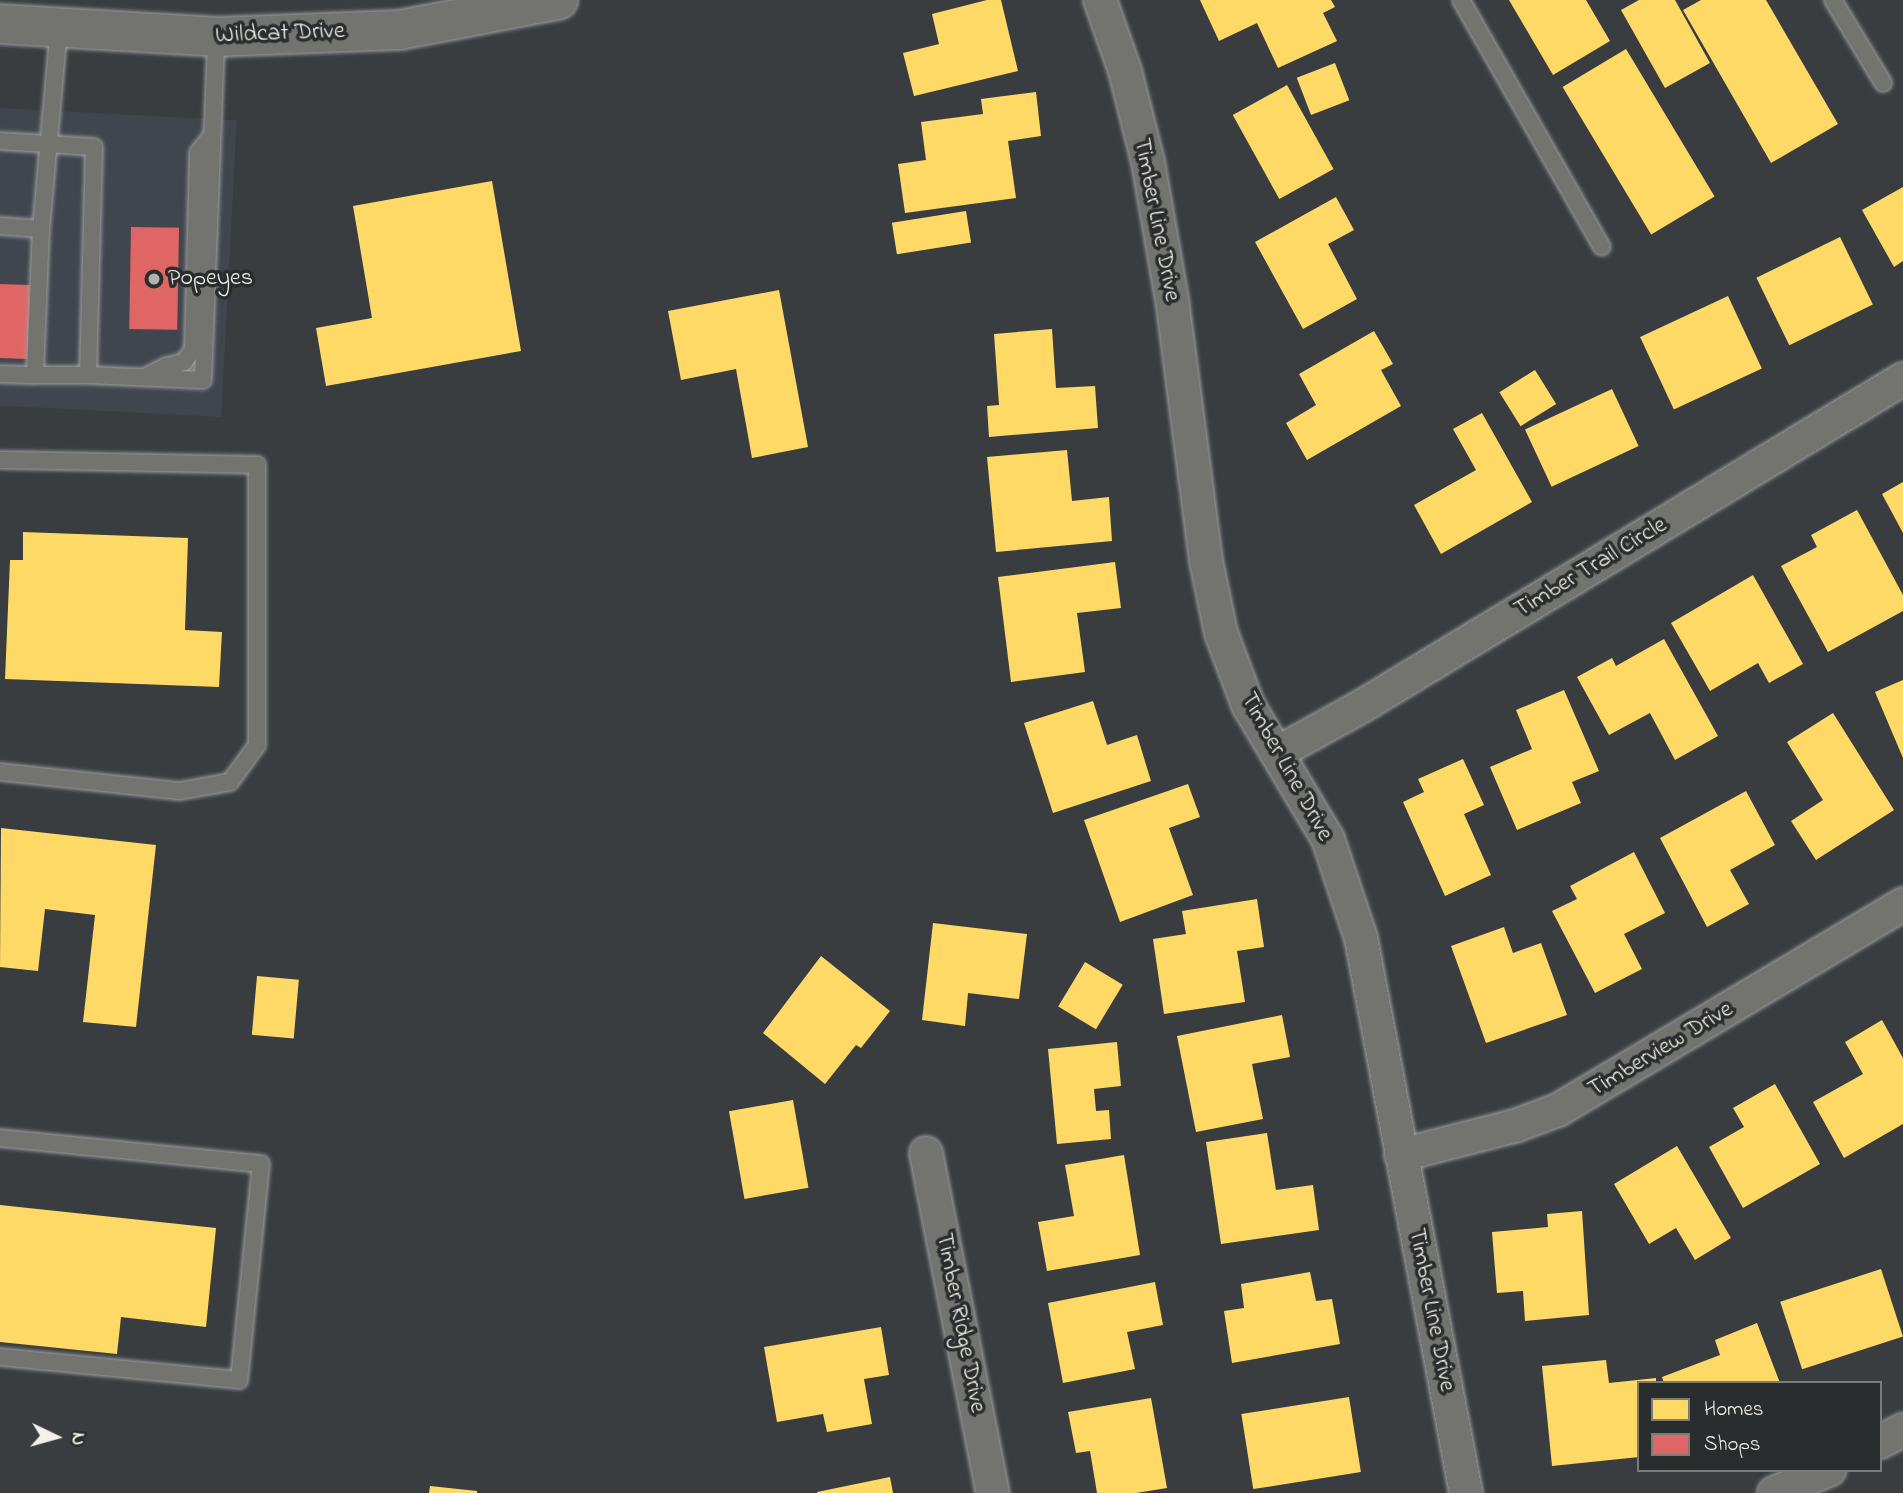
<!DOCTYPE html>
<html>
<head>
<meta charset="utf-8">
<style>
	body { margin:0 }
	#map { position:relative; width:1903px; height:1493px; overflow:hidden; background:#3a3d40; font-family:"Indie Flower",sans-serif }
	div>[style] { position:absolute }
	.built>* { inset:0; background:#41464e; transform-origin:0 0 }
	.homes>* { inset:0; background:#ffd966; transform-origin:0 0 }
	.shops>* { inset:0; background:#e06666; transform-origin:0 0 }
	.roads { filter:drop-shadow(0 0 2px #9e9f9f) drop-shadow(0 0 2px #9e9f9f) }
	.lane>* { height:16px; margin:-8px; padding:0 8px; transform-origin:8px; border-radius:8px; background:#737370 }
	.street>* { height:32px; margin:-16px; padding:0 16px; transform-origin:16px; border-radius:16px; background:#737370 }
	.secondary>* { height:38px; margin:-19px; padding:0 19px; transform-origin:19px; border-radius:19px; background:#737370 }
	.dots>* { width:19px; height:19px; translate:-50% -50%; box-sizing:border-box; border:4px solid #2a2d2e; border-radius:50% }
	span { translate:-50% -50%; white-space:nowrap; text-align:center; line-height:1.15; -webkit-text-stroke:7px #2a2d2e; paint-order:stroke }
	.street-label { font-size:24px; color:#f4f1e8 }
	.poi-label { font-size:24px; color:#f4f1e8 }
	.left { translate:0 -50%; text-align:left }
	.legend { position:absolute; left:1637px; top:1381px; width:245px; height:91px; box-sizing:border-box; background:#2a2d2e; border:2px solid #7b7b78; margin:0; padding:9px 12px; list-style:none; font-size:21px; color:#f4f1e8 }
	.legend li { display:flex; align-items:center; gap:14px; height:35px }
	.legend b { width:35px; border:2px solid #7b7b78 }
	.north { position:absolute; left:21px; top:1402px; width:70px; height:70px; -webkit-text-stroke:5px #2a2d2e; paint-order:stroke; rotate:95deg; font-size:19px; font-weight:700; line-height:28px; text-align:center; color:#f4f1e8 }
	.north::after { content:''; display:block; margin:auto; width:24px; height:32px; background:#f4f1e8; clip-path:polygon(50% 0,100% 100%,50% 72%,0 100%) }
</style>
</head>
<body>
<div id="map">
	<div class="built">
		<i style="left:0;top:108px;width:237px;height:297px;rotate:3deg"></i>
	</div>
	<div class="homes">
		<i style="clip-path:polygon(987px 0,1001px 0,1018px 71px,914px 96px,903px 53px,939px 44px,932px 14px)"></i>
		<i style="clip-path:polygon(1200px 0,1331px 0,1335px 7px,1323px 13px,1337px 41px,1278px 68px,1257px 23px,1219px 41px)"></i>
		<i style="clip-path:polygon(1509px 0,1586px 0,1610px 41px,1553px 75px)"></i>
		<i style="clip-path:polygon(1639px 0,1675px 0,1710px 63px,1665px 88px,1621px 10px)"></i>
		<i style="clip-path:polygon(1701px 0,1766px 0,1838px 124px,1771px 163px,1683px 10px)"></i>
		<i style="left:1626px;top:49px;width:172px;height:74px;rotate:59deg"></i>
		<i style="left:1335px;top:63px;width:40px;height:41px;rotate:69deg"></i>
		<i style="left:1287px;top:85px;width:96px;height:62px;rotate:61deg"></i>
		<i style="clip-path:polygon(1036px 92px,1041px 136px,1008px 141px,1016px 198px,905px 213px,898px 164px,926px 160px,921px 122px,983px 114px,981px 99px)"></i>
		<i style="clip-path:polygon(492px 181px,521px 351px,326px 386px,316px 328px,372px 318px,353px 206px)"></i>
		<i style="clip-path:polygon(1903px 187px,1903px 261px,1894px 267px,1862px 210px)"></i>
		<i style="clip-path:polygon(1336px 197px,1354px 230px,1328px 244px,1357px 299px,1303px 329px,1255px 242px)"></i>
		<i style="left:966px;top:211px;width:32px;height:75px;rotate:81deg"></i>
		<i style="left:1840px;top:237px;width:75px;height:93px;rotate:64deg"></i>
		<i style="clip-path:polygon(779px 290px,808px 447px,752px 458px,736px 369px,681px 380px,668px 311px)"></i>
		<i style="left:1728px;top:296px;width:80px;height:97px;rotate:65deg"></i>
		<i style="clip-path:polygon(1052px 329px,1056px 388px,1095px 386px,1098px 428px,989px 437px,987px 406px,999px 405px,994px 334px)"></i>
		<i style="clip-path:polygon(1374px 331px,1393px 364px,1381px 370px,1401px 406px,1307px 460px,1286px 423px,1316px 405px,1299px 374px)"></i>
		<i style="left:1535px;top:370px;width:40px;height:42px;rotate:58deg"></i>
		<i style="left:1612px;top:389px;width:63px;height:96px;rotate:65deg"></i>
		<i style="clip-path:polygon(1482px 413px,1532px 502px,1441px 554px,1414px 505px,1476px 470px,1453px 429px)"></i>
		<i style="clip-path:polygon(1067px 450px,1072px 501px,1109px 497px,1112px 541px,996px 552px,987px 457px)"></i>
		<i style="clip-path:polygon(1903px 482px,1903px 533px,1882px 494px)"></i>
		<i style="clip-path:polygon(1857px 510px,1903px 595px,1903px 611px,1828px 652px,1781px 566px,1817px 547px,1811px 535px)"></i>
		<i style="clip-path:polygon(23px 532px,188px 538px,185px 630px,222px 632px,219px 687px,5px 679px,10px 560px,23px 560px)"></i>
		<i style="clip-path:polygon(1115px 562px,1121px 608px,1077px 613px,1085px 672px,1011px 682px,998px 577px)"></i>
		<i style="clip-path:polygon(1753px 575px,1803px 664px,1769px 683px,1758px 663px,1710px 691px,1671px 623px)"></i>
		<i style="clip-path:polygon(1664px 639px,1718px 736px,1675px 760px,1650px 713px,1609px 735px,1577px 677px,1612px 658px,1616px 666px)"></i>
		<i style="clip-path:polygon(1903px 680px,1903px 758px,1875px 692px)"></i>
		<i style="clip-path:polygon(1564px 690px,1599px 771px,1572px 782px,1581px 803px,1517px 830px,1490px 767px,1532px 749px,1516px 710px)"></i>
		<i style="clip-path:polygon(1093px 701px,1107px 745px,1137px 735px,1151px 781px,1053px 813px,1024px 723px)"></i>
		<i style="clip-path:polygon(1833px 713px,1894px 810px,1816px 860px,1791px 821px,1823px 800px,1787px 742px)"></i>
		<i style="clip-path:polygon(1463px 759px,1484px 805px,1464px 814px,1491px 875px,1445px 896px,1403px 802px,1424px 792px,1418px 779px)"></i>
		<i style="clip-path:polygon(1188px 784px,1200px 817px,1169px 828px,1193px 895px,1120px 922px,1084px 820px)"></i>
		<i style="clip-path:polygon(1746px 791px,1775px 845px,1730px 870px,1749px 904px,1707px 927px,1660px 838px)"></i>
		<i style="clip-path:polygon(1px 828px,156px 845px,136px 1027px,83px 1022px,95px 915px,45px 909px,38px 971px,0 967px)"></i>
		<i style="clip-path:polygon(1634px 852px,1665px 913px,1624px 934px,1642px 969px,1595px 993px,1552px 911px,1577px 899px,1570px 886px)"></i>
		<i style="clip-path:polygon(1257px 899px,1264px 947px,1237px 951px,1245px 1002px,1164px 1014px,1153px 939px,1186px 934px,1182px 911px)"></i>
		<i style="clip-path:polygon(933px 923px,1027px 934px,1019px 999px,968px 993px,965px 1026px,922px 1020px)"></i>
		<i style="clip-path:polygon(1504px 927px,1513px 953px,1541px 943px,1567px 1015px,1486px 1043px,1451px 946px)"></i>
		<i style="clip-path:polygon(821px 956px,890px 1011px,861px 1048px,856px 1045px,825px 1084px,763px 1033px)"></i>
		<i style="left:1085px;top:962px;width:44px;height:52px;rotate:31deg"></i>
		<i style="left:257px;top:976px;width:42px;height:59px;rotate:5deg"></i>
		<i style="clip-path:polygon(1282px 1015px,1290px 1057px,1252px 1064px,1263px 1119px,1196px 1132px,1177px 1036px)"></i>
		<i style="clip-path:polygon(1882px 1020px,1903px 1058px,1903px 1124px,1844px 1158px,1813px 1102px,1863px 1074px,1845px 1042px)"></i>
		<i style="clip-path:polygon(1117px 1042px,1121px 1086px,1094px 1089px,1096px 1111px,1109px 1110px,1111px 1139px,1057px 1144px,1048px 1049px)"></i>
		<i style="clip-path:polygon(1775px 1084px,1820px 1164px,1743px 1208px,1709px 1147px,1744px 1127px,1733px 1108px)"></i>
		<i style="left:793px;top:1100px;width:89px;height:65px;rotate:80deg"></i>
		<i style="clip-path:polygon(1267px 1133px,1276px 1190px,1313px 1185px,1319px 1230px,1221px 1244px,1206px 1142px)"></i>
		<i style="clip-path:polygon(1677px 1146px,1731px 1238px,1695px 1260px,1676px 1228px,1649px 1244px,1614px 1184px)"></i>
		<i style="clip-path:polygon(1124px 1155px,1140px 1255px,1047px 1271px,1038px 1222px,1074px 1216px,1065px 1165px)"></i>
		<i style="clip-path:polygon(0 1205px,216px 1228px,206px 1327px,121px 1317px,117px 1354px,0 1342px)"></i>
		<i style="clip-path:polygon(1582px 1211px,1589px 1315px,1525px 1321px,1523px 1291px,1497px 1293px,1492px 1232px,1548px 1227px,1547px 1214px)"></i>
		<i style="left:1881px;top:1269px;width:71px;height:106px;rotate:72deg"></i>
		<i style="clip-path:polygon(1310px 1272px,1316px 1301px,1332px 1299px,1340px 1344px,1232px 1363px,1224px 1311px,1244px 1308px,1241px 1284px)"></i>
		<i style="clip-path:polygon(1155px 1282px,1163px 1325px,1127px 1332px,1135px 1369px,1063px 1383px,1048px 1303px)"></i>
		<i style="clip-path:polygon(1757px 1323px,1780px 1383px,1664px 1383px,1662px 1377px,1720px 1355px,1715px 1340px)"></i>
		<i style="clip-path:polygon(881px 1327px,889px 1375px,864px 1379px,872px 1424px,827px 1432px,823px 1414px,777px 1422px,764px 1347px)"></i>
		<i style="clip-path:polygon(1606px 1360px,1609px 1383px,1656px 1378px,1656px 1383px,1639px 1383px,1639px 1457px,1552px 1466px,1542px 1366px)"></i>
		<i style="left:1349px;top:1397px;width:76px;height:109px;rotate:81deg"></i>
		<i style="clip-path:polygon(1151px 1398px,1167px 1488px,1136px 1493px,1097px 1493px,1090px 1451px,1076px 1453px,1068px 1412px)"></i>
		<i style="clip-path:polygon(890px 1477px,893px 1493px,817px 1493px,817px 1492px)"></i>
		<i style="clip-path:polygon(430px 1486px,477px 1491px,477px 1493px,429px 1493px)"></i>
	</div>
	<div class="shops">
		<i style="left:131px;top:227px;width:48px;height:102px;rotate:1deg"></i>
		<i style="left:0;top:284px;width:30px;height:74px;rotate:2deg"></i>
	</div>
	<div class="roads">
		<div class="lane">
			<i style="left:1461px;top:0;width:284px;rotate:60.3deg"></i>
			<i style="left:1833px;top:0;width:97px;rotate:58.9deg"></i>
			<i style="left:0;top:141px;width:94px;rotate:3.7deg"></i>
			<i style="left:94px;top:147px;width:228px;rotate:91.5deg"></i>
			<i style="left:88px;top:375px;width:115px;rotate:2.5deg"></i>
			<i style="left:203px;top:380px;width:343px;rotate:-87.8deg"></i>
			<i style="left:0;top:226px;width:41px;rotate:4.2deg"></i>
			<i style="left:41px;top:229px;width:202px;rotate:-84.9deg"></i>
			<i style="left:41px;top:229px;width:146px;rotate:92.4deg"></i>
			<i style="left:35px;top:375px;width:53px"></i>
			<i style="left:0;top:374px;width:35px;rotate:2deg"></i>
			<i style="left:145px;top:377px;width:25px;rotate:-27deg"></i>
			<i style="left:167px;top:366px;width:17px;rotate:-13deg"></i>
			<i style="left:184px;top:362px;width:16px;rotate:-55deg"></i>
			<i style="left:193px;top:349px;width:196px;rotate:-88.5deg"></i>
			<i style="left:198px;top:153px;width:23px;rotate:-52deg"></i>
			<i style="left:0;top:460px;width:257px;rotate:1.1deg"></i>
			<i style="left:257px;top:465px;width:280px;rotate:90deg"></i>
			<i style="left:257px;top:745px;width:46px;rotate:126.1deg"></i>
			<i style="left:230px;top:782px;width:52px;rotate:170deg"></i>
			<i style="left:179px;top:791px;width:180px;rotate:-173.9deg"></i>
			<i style="left:0;top:1138px;width:262px;rotate:5.7deg"></i>
			<i style="left:261px;top:1164px;width:217px;rotate:95.8deg"></i>
			<i style="left:239px;top:1380px;width:240px;rotate:-174.5deg"></i>
		</div>
		<div class="street">
			<i style="left:1100px;top:0;width:75px;rotate:70.6deg"></i>
			<i style="left:1125px;top:71px;width:94px;rotate:75.8deg"></i>
			<i style="left:1148px;top:162px;width:139px;rotate:80.1deg"></i>
			<i style="left:1172px;top:299px;width:264px;rotate:82.6deg"></i>
			<i style="left:1206px;top:561px;width:74px;rotate:78.2deg"></i>
			<i style="left:1221px;top:633px;width:77px;rotate:69.4deg"></i>
			<i style="left:1248px;top:705px;width:156px;rotate:59.2deg"></i>
			<i style="left:1328px;top:839px;width:104px;rotate:71.6deg"></i>
			<i style="left:1361px;top:938px;width:565px;rotate:79.29deg"></i>
			<i style="left:1277px;top:753px;width:99px;rotate:-28.9deg"></i>
			<i style="left:1364px;top:705px;width:630px;rotate:-31.17deg"></i>
			<i style="left:926px;top:1153px;width:347px;rotate:78.9deg"></i>
			<i style="left:1401px;top:1155px;width:118px;rotate:-14.3deg"></i>
			<i style="left:1515px;top:1126px;width:46px;rotate:-20.4deg"></i>
			<i style="left:1558px;top:1110px;width:402px;rotate:-30.8deg"></i>
			<i style="left:1880px;top:1442px;width:26px;rotate:-28deg"></i>
			<i style="left:1774px;top:1493px;width:60px;rotate:-22.7deg"></i>
		</div>
		<div class="secondary">
			<i style="left:0;top:24px;width:216px;rotate:3.4deg"></i>
			<i style="left:216px;top:37px;width:183px;rotate:-2.2deg"></i>
			<i style="left:399px;top:30px;width:162px;rotate:-10.7deg"></i>
		</div>
	</div>
	<div class="dots">
		<i style="left:154px;top:279px;background:#b3b2ad"></i>
	</div>
	<div class="street-label">
		<span style="left:280px;top:34px;rotate:-2deg">Wildcat Drive</span>
		<span style="left:1156px;top:220px;rotate:79deg">Timber Line Drive</span>
		<span style="left:1591px;top:568px;rotate:-31deg">Timber Trail Circle</span>
		<span style="left:1286px;top:767px;rotate:61deg">Timber Line Drive</span>
		<span style="left:1661px;top:1050px;rotate:-31deg">Timberview Drive</span>
		<span style="left:1431px;top:1310px;rotate:79deg">Timber Line Drive</span>
		<span style="left:960px;top:1323px;rotate:79deg">Timber Ridge Drive</span>
	</div>
	<div class="poi-label">
		<span class="left" style="left:168px;top:279px">Popeyes</span>
	</div>
	<ul class="legend">
	<li><b style="height:19px;background:#ffd966"></b>Homes</li>
	<li><b style="height:19px;background:#e06666"></b>Shops</li>
	</ul>
	<div class="north">N</div>
</div>
</body>
</html>
